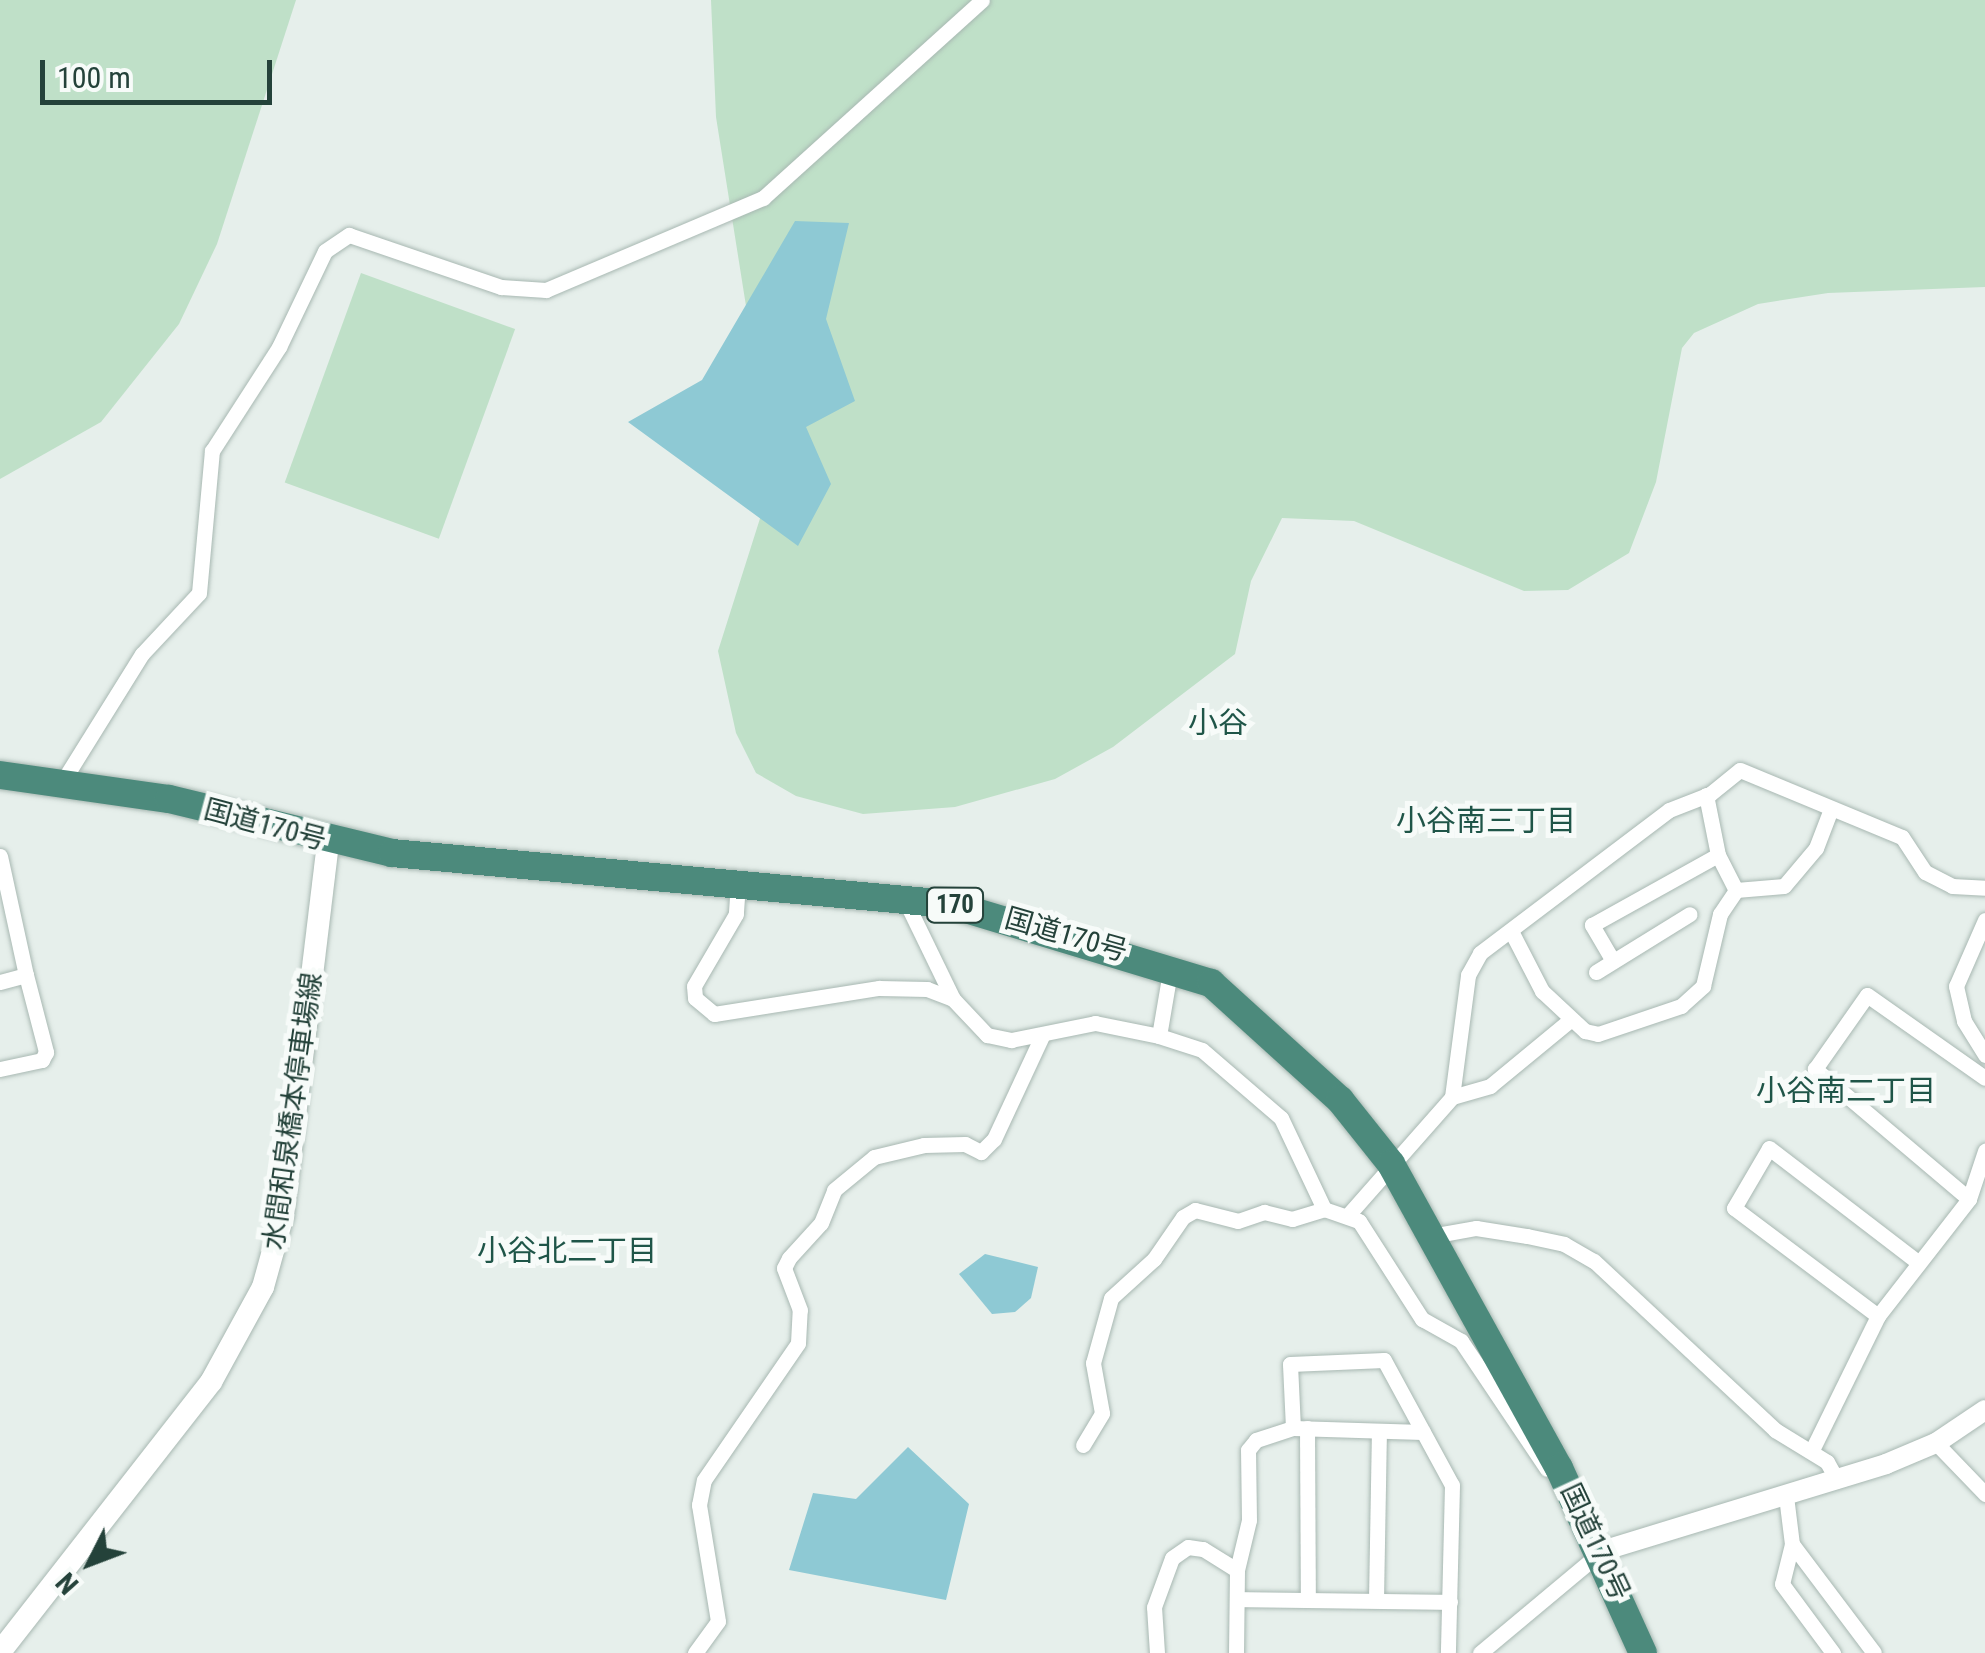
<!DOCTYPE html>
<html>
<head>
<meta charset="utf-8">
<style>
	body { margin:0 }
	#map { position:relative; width:1985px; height:1653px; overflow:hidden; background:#e6efeb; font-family:"Roboto Condensed","Noto Sans JP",sans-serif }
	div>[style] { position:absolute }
	.green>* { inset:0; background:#bfe0c8; transform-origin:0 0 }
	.water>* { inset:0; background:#8ec9d4 }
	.roads { filter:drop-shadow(0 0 2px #a8b8b2) drop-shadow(0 0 2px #a8b8b2) }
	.minor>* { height:15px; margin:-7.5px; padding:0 7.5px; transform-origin:7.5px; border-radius:7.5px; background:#fff }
	.tertiary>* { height:20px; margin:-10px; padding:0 10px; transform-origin:10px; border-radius:10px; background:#fff }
	.secondary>* { height:22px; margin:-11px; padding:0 11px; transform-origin:11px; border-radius:11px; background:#fff }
	.trunk>* { height:28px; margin:-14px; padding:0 14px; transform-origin:14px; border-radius:14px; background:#4c8a7c }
	span { translate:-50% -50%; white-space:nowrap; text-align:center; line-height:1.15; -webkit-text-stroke:10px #f7fbf9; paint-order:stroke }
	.shield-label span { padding:2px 8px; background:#f7fbf9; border:2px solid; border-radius:8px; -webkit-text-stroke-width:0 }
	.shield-label { font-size:25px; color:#24423a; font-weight:700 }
	.street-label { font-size:28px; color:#24423a }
	.neighbourhood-label { font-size:30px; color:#1f5548 }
	.north { position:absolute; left:40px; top:1513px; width:100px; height:100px; -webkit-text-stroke:8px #f7fbf9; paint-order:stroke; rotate:228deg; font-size:28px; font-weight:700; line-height:40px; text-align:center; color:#24423a }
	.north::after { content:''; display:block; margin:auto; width:35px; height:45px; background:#24423a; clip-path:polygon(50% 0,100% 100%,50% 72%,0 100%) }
	.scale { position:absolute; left:40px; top:60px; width:232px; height:45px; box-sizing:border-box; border:5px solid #24423a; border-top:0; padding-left:12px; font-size:30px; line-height:35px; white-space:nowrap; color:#24423a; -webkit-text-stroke:8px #f7fbf9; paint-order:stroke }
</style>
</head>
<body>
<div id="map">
	<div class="green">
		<i style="clip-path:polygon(0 0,296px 0,217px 244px,179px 324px,101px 422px,0 479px)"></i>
		<i style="clip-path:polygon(711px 0,1985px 0,1985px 287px,1828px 293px,1758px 304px,1694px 333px,1682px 348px,1656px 482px,1629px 553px,1568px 590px,1524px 591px,1354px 521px,1282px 518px,1251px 581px,1235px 654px,1113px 747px,1055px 779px,955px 807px,863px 814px,796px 796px,756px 773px,736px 733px,718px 651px,763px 509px,756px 369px,716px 117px)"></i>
		<i style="left:361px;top:273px;width:164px;height:223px;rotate:20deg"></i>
	</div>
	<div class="water">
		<i style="clip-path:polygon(795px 221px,849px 223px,826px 319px,855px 401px,806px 427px,831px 484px,798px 546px,628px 422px,702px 380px)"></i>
		<i style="clip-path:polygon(985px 1254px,1038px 1267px,1031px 1298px,1015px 1312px,992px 1314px,959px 1274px)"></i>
		<i style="clip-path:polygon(908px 1447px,969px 1504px,946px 1600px,789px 1570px,813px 1493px,856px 1499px)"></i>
	</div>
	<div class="roads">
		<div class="minor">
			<i style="left:61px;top:784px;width:153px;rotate:-58.1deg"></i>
			<i style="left:142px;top:654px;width:83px;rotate:-46.9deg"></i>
			<i style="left:199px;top:593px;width:143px;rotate:-84.8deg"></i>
			<i style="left:212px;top:451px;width:124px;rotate:-57.2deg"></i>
			<i style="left:279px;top:347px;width:106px;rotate:-64.4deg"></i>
			<i style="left:325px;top:251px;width:29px;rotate:-34deg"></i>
			<i style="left:349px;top:235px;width:161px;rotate:18.9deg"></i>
			<i style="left:501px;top:287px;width:45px;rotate:3.8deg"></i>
			<i style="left:546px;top:290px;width:236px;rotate:-23deg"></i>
			<i style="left:763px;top:198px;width:295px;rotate:-42.1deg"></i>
			<i style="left:1706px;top:795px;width:61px;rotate:78.7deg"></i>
			<i style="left:1718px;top:855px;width:39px;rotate:63deg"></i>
			<i style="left:0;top:856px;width:122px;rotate:77.7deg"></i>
			<i style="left:738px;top:883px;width:31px;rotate:94deg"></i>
			<i style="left:736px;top:914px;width:83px;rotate:120.3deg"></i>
			<i style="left:694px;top:986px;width:12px;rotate:85deg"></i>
			<i style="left:695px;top:998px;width:25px;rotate:40deg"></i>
			<i style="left:714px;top:1014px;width:167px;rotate:-9deg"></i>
			<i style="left:879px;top:988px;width:48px;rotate:1.2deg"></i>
			<i style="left:927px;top:989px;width:28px;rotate:21deg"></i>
			<i style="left:953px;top:999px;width:50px;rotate:46.6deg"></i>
			<i style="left:987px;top:1035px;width:25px;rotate:12deg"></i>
			<i style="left:1011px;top:1040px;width:86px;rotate:-11.4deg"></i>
			<i style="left:1095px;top:1023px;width:65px;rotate:11.5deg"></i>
			<i style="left:1159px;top:1036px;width:45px;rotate:18deg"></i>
			<i style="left:1202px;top:1050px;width:104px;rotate:40.7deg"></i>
			<i style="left:1281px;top:1118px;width:101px;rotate:64.7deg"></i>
			<i style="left:904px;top:898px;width:112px;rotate:64.1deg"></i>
			<i style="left:1985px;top:920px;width:72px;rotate:113.7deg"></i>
			<i style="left:1956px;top:986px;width:36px;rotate:77deg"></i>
			<i style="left:1964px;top:1021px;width:40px;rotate:58deg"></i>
			<i style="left:1511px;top:931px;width:68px;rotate:62.7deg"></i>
			<i style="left:1542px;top:991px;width:59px;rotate:42.9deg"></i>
			<i style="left:1585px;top:1031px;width:13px;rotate:13deg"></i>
			<i style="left:1598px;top:1034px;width:88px;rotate:-18.6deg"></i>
			<i style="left:1681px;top:1006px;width:30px;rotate:-42deg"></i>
			<i style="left:1703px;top:986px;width:74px;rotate:-76.7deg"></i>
			<i style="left:1720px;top:914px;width:29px;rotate:-56deg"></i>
			<i style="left:1736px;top:890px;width:48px;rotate:-4.8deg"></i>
			<i style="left:1784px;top:886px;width:50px;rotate:-49.9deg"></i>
			<i style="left:1816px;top:848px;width:42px;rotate:-69deg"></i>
			<i style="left:1613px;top:961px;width:42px;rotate:-120.3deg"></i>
			<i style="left:1592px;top:925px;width:144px;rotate:-29.1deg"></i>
			<i style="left:1596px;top:972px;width:110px;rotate:-31.7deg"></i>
			<i style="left:0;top:982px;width:27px;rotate:-15deg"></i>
			<i style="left:26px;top:975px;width:80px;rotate:75.4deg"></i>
			<i style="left:46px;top:1052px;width:9px;rotate:117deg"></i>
			<i style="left:42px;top:1060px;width:43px;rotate:167.9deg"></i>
			<i style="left:1159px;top:1036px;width:71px;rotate:-80.3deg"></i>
			<i style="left:1452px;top:1097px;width:40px;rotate:-16deg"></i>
			<i style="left:1490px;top:1086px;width:104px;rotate:-39.5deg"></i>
			<i style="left:1969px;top:1199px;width:202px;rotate:-139.8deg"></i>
			<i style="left:1815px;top:1069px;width:90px;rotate:-54.9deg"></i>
			<i style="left:1867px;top:995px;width:144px;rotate:35.1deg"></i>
			<i style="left:1349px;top:1214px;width:156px;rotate:-48.6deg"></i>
			<i style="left:1452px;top:1097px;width:123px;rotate:-82.5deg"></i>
			<i style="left:1468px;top:975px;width:25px;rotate:-61deg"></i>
			<i style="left:1480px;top:953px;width:237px;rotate:-37.1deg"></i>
			<i style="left:1669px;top:810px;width:44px;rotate:-21.3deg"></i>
			<i style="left:1710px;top:794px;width:38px;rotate:-39deg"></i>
			<i style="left:1740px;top:770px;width:175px;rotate:22.5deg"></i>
			<i style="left:1902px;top:837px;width:42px;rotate:56.7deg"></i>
			<i style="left:1925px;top:872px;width:30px;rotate:27deg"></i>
			<i style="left:1952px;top:886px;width:33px;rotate:3deg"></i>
			<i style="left:1431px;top:1236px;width:46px;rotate:-10.1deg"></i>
			<i style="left:1476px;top:1228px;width:52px;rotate:8.9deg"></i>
			<i style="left:1527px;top:1236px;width:38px;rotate:12deg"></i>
			<i style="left:1564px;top:1244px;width:34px;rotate:30deg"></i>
			<i style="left:1594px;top:1261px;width:248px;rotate:43deg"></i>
			<i style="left:1775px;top:1430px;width:61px;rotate:31.6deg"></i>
			<i style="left:1827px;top:1462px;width:21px;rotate:61deg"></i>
			<i style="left:1878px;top:1316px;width:180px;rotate:-143.1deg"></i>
			<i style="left:1734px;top:1208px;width:69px;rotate:-59.7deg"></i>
			<i style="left:1769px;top:1148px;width:189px;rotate:37.5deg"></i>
			<i style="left:1293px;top:1428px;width:64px;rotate:-92.7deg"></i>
			<i style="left:1290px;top:1364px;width:94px;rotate:-2.4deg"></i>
			<i style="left:1384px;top:1360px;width:142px;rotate:61.5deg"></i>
			<i style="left:1452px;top:1485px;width:168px;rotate:91.4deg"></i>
			<i style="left:1307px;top:1428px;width:172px;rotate:89.7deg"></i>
			<i style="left:1936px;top:1443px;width:71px;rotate:46.1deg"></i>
			<i style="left:1083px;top:1445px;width:37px;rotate:-59deg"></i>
			<i style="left:1102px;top:1413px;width:51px;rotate:-100.2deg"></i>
			<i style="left:1093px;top:1363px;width:67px;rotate:-74.5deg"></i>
			<i style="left:1111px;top:1298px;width:58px;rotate:-42.2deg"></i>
			<i style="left:1154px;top:1259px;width:51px;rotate:-55.4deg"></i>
			<i style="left:1183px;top:1217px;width:14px;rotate:-30deg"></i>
			<i style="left:1195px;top:1210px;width:44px;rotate:14.3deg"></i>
			<i style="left:1238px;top:1221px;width:28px;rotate:-19deg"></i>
			<i style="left:1264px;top:1212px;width:29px;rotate:14deg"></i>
			<i style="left:1292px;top:1219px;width:34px;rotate:-17deg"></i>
			<i style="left:1324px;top:1209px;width:37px;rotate:19deg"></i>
			<i style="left:1359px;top:1221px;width:117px;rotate:57.3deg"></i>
			<i style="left:1422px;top:1319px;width:45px;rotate:29.4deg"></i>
			<i style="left:1461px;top:1341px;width:154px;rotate:56.1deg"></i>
			<i style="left:1812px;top:1450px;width:149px;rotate:-63.8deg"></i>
			<i style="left:1878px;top:1316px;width:148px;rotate:-52.1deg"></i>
			<i style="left:1969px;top:1199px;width:51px;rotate:-71.6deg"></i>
			<i style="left:1786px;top:1496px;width:48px;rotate:82.9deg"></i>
			<i style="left:1792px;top:1544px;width:41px;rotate:104deg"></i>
			<i style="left:1782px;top:1584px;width:86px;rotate:53.5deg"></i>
			<i style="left:1792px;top:1544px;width:136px;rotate:53deg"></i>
			<i style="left:1237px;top:1599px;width:213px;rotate:0.8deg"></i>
			<i style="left:1376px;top:1600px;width:169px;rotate:-89deg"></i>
			<i style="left:695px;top:1653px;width:39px;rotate:-54deg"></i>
			<i style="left:718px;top:1621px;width:118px;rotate:-99.3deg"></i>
			<i style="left:699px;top:1505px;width:25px;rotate:-79deg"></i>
			<i style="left:704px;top:1480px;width:166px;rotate:-55.5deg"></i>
			<i style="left:798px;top:1343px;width:33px;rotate:-87deg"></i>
			<i style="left:800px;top:1310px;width:45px;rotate:-110.9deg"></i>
			<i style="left:784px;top:1268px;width:11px;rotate:-63deg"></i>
			<i style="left:789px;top:1258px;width:47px;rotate:-47.6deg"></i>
			<i style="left:821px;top:1223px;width:35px;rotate:-68deg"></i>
			<i style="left:834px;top:1190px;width:52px;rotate:-39.5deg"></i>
			<i style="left:874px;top:1157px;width:51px;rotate:-13.5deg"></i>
			<i style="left:924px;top:1145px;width:41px;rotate:-1.4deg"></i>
			<i style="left:965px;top:1144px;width:18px;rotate:27deg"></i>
			<i style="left:981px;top:1152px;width:18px;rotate:-45deg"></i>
			<i style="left:994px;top:1139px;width:114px;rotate:-65deg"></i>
			<i style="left:1157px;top:1653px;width:46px;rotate:-93.7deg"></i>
			<i style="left:1154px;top:1607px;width:52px;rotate:-69.8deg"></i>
			<i style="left:1172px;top:1558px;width:19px;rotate:-35deg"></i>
			<i style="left:1188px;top:1547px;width:15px;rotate:8deg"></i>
			<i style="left:1203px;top:1549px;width:40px;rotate:32deg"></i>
			<i style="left:1236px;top:1653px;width:83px;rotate:-89.3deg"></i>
			<i style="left:1237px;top:1570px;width:51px;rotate:-76.5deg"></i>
			<i style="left:1249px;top:1520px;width:70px;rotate:-90.8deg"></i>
			<i style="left:1248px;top:1450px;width:13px;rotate:-51deg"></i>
			<i style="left:1256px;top:1440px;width:39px;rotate:-18deg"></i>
			<i style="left:1293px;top:1428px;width:130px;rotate:1.8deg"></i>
			<i style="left:1480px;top:1653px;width:159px;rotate:-39.9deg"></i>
		</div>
		<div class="tertiary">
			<i style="left:1602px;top:1551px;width:297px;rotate:-17deg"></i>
			<i style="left:1886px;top:1464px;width:54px;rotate:-22.8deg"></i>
			<i style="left:1936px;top:1443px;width:59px;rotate:-34deg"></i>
		</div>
		<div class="secondary">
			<i style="left:0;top:1652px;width:343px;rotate:-52deg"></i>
			<i style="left:211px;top:1382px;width:108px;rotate:-61.3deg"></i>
			<i style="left:263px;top:1287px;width:75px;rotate:-74.5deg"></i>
			<i style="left:283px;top:1215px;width:375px;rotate:-83.1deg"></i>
		</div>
		<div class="trunk">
			<i style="left:0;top:775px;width:171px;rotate:8.1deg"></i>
			<i style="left:169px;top:799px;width:229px;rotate:13.6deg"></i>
			<i style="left:392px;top:853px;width:559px;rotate:5.23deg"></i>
			<i style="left:949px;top:904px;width:274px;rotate:16.8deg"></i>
			<i style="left:1211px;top:983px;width:174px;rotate:42.2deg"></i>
			<i style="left:1340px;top:1100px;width:82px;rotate:51.4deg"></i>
			<i style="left:1391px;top:1164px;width:347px;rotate:61.1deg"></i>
			<i style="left:1559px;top:1468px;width:203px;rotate:65.6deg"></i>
		</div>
	</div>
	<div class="shield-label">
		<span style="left:955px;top:905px">170</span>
	</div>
	<div class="street-label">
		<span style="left:265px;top:825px;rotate:15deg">国道170号</span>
		<span style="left:1066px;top:935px;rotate:16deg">国道170号</span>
		<span style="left:293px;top:1111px;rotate:-82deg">水間和泉橋本停車場線</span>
		<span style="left:1595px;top:1542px;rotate:65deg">国道170号</span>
	</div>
	<div class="neighbourhood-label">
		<span style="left:1218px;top:723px">小谷</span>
		<span style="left:1486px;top:821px">小谷南三丁目</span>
		<span style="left:1846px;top:1091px">小谷南二丁目</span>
		<span style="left:567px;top:1251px">小谷北二丁目</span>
	</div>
	<div class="north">N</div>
	<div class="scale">100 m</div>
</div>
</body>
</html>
